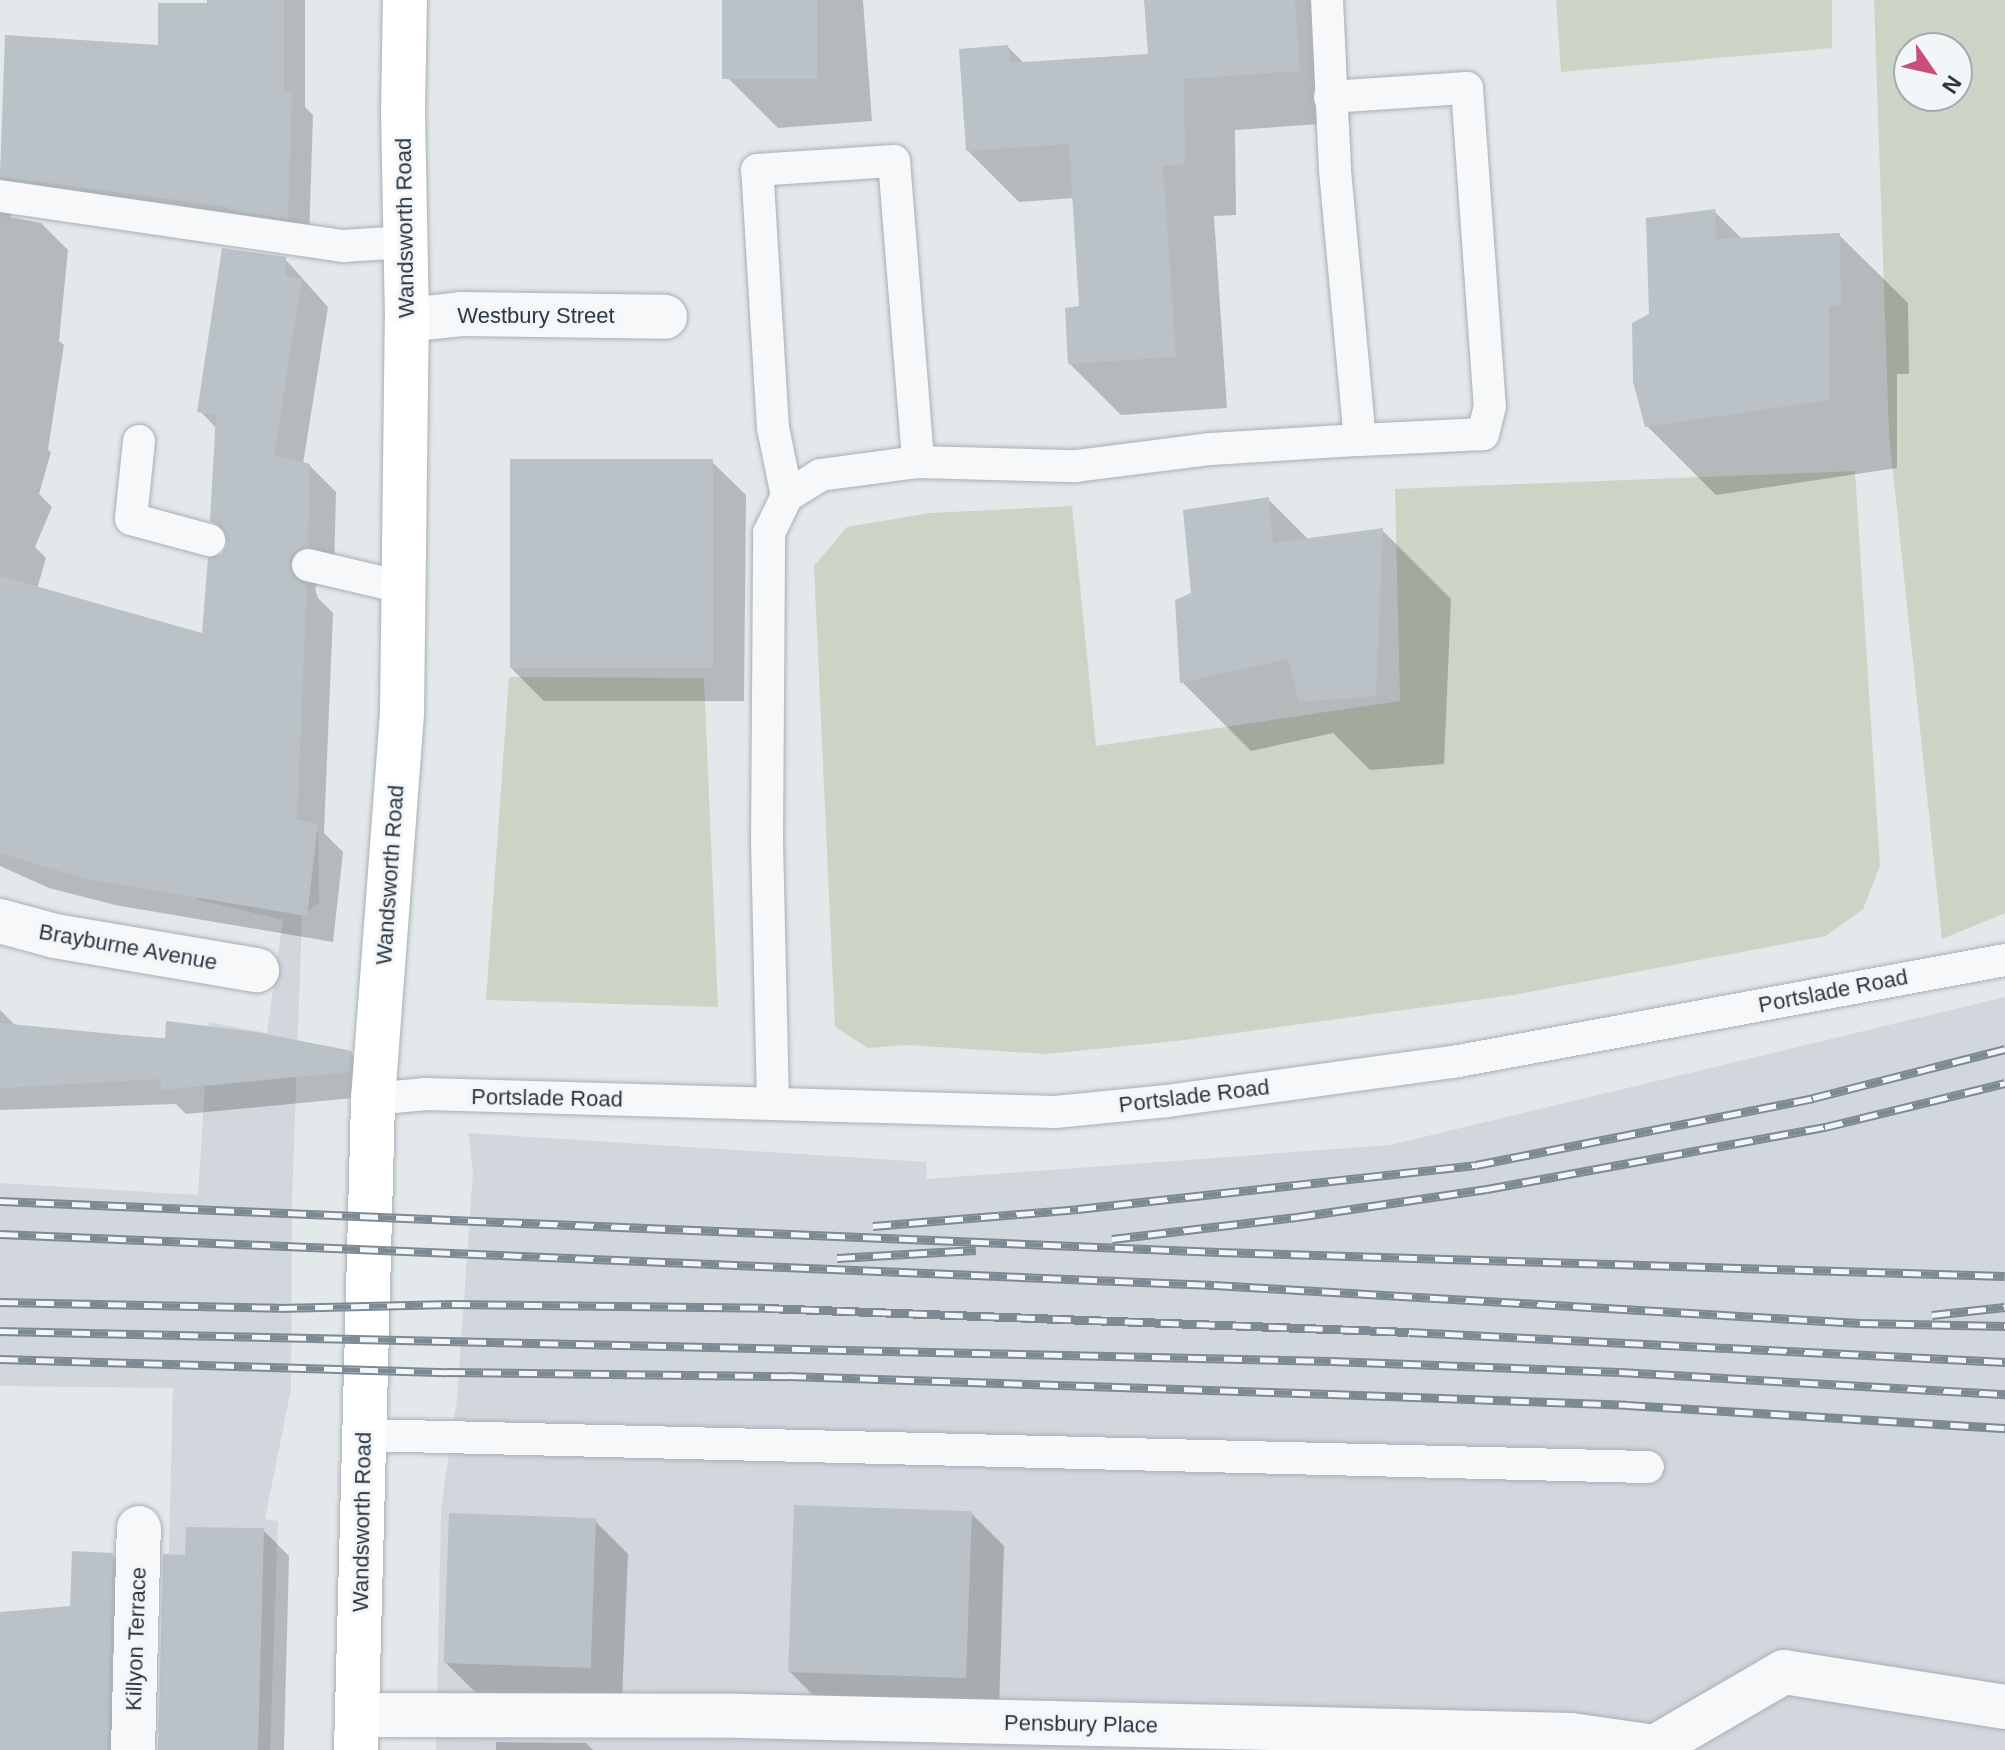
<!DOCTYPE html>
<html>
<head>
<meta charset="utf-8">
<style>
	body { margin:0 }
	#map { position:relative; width:2005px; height:1750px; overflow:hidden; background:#e3e8eb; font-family:Arial,sans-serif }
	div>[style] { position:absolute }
	.built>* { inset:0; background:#d1d7dd }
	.green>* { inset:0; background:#ccd4c5 }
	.shadow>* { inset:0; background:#0003 }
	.building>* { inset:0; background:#bac2c8; transform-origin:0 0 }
	.roads { filter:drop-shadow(0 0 2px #a8b0b5) drop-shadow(0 0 2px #a8b0b5) }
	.lane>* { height:32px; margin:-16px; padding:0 16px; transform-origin:16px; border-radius:16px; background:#f6f8f9 }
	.street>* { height:44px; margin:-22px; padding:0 22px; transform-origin:22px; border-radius:22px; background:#f6f8f9 }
	.primary>* { height:44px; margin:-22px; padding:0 22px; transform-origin:22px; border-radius:22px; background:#fff }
	.rail>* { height:9px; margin-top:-4.5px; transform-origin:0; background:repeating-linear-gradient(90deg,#f3f6f8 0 18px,#7d8a94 0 36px); box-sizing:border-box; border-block:2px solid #7d8a94 }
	span { translate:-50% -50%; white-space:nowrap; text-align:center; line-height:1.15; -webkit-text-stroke:6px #f3f6f8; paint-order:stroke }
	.street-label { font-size:22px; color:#2b3843 }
	.north { position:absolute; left:1893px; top:32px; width:80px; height:80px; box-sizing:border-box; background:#f3f6f8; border:2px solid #a3aab0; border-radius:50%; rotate:124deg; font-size:22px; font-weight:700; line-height:32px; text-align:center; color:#2b3843 }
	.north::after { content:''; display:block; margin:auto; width:28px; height:36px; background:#ca4e78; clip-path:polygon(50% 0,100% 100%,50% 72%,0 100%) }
</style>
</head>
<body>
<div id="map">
	<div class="built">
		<i style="clip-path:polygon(213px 789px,318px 824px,319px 903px,302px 915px,292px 1203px,291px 1389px,265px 1519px,278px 1521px,270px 1750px,164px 1750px,173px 1388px,0 1386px,0 1183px,198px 1195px,209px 1022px,267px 1033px,283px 920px,196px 899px)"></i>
		<i style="clip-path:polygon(2005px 997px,2005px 1750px,436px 1750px,441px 1509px,457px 1399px,473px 1170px,468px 1133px,926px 1162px,927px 1179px,1390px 1145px)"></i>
	</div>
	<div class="green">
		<i style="clip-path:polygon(1556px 0,1832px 0,1832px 48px,1561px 72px)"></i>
		<i style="clip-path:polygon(evenodd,1874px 0,2005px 0,2005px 913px,1942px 939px,1889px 434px,1874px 0,1909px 48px,1957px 48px,1957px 96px,1909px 96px,1909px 48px)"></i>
		<i style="clip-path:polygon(1855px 471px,1880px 866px,1863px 909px,1826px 936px,1513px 995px,1177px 1041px,1047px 1054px,907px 1045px,868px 1048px,835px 1027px,814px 566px,847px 527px,930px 513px,1072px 506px,1096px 746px,1400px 701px,1395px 489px)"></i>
		<i style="clip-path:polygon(509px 677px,704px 678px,718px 1007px,486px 1000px)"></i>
	</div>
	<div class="shadow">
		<i style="clip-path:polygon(209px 0,305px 0,305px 107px,313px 115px,309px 240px,22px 199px,0 178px,7px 37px,160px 48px,209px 5px)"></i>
		<i style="clip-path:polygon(724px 0,863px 0,872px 121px,778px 128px,728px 78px)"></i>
		<i style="clip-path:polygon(1146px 0,1325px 0,1344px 19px,1350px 122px,1235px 130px,1236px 215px,1214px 216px,1227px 408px,1121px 415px,1069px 363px,1081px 308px,1074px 198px,1019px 202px,968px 151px,1008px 47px,1025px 64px,1150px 56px)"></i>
		<i style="clip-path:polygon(0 195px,15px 209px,10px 217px,41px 223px,68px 250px,59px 341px,64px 345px,48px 450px,51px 452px,39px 494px,52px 507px,35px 547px,46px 558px,37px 589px,204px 636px,223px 556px,230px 544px,227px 535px,212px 520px,217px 429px,200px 411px,285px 259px,328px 307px,303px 464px,309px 465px,336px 492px,334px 573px,321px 578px,315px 589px,318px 598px,333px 613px,324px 833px,343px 852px,333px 942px,115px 905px,49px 888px,0 866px)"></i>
		<i style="clip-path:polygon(1714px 211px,1742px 239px,1839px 235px,1908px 303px,1909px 374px,1897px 374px,1897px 468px,1716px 495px,1647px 426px,1651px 316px)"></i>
		<i style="clip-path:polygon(712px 462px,746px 495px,744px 701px,544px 701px,511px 668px)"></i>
		<i style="clip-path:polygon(1268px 499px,1309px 540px,1383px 531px,1451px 599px,1444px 764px,1370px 770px,1333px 733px,1251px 751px,1182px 682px,1193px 595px)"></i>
		<i style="clip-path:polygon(0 1010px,17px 1027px,351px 1053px,375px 1077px,374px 1096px,186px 1114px,176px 1104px,0 1110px)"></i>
		<i style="clip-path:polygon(971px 1513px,1004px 1546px,999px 1710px,823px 1705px,790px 1672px)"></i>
		<i style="clip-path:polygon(595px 1521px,628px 1554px,621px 1723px,478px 1695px,445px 1662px)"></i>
		<i style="clip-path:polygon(263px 1530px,289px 1556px,284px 1750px,160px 1750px,187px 1557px)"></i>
		<i style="clip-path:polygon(112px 1555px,138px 1580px,134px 1750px,0 1750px,0 1613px,72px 1608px)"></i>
		<i style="clip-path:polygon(496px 1742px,586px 1743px,593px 1750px,496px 1750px)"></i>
	</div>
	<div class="building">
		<i style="clip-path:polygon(207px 0,284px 0,284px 91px,292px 91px,288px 219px,228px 210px,228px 207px,0 177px,5px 35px,158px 45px,158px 3px,207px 3px)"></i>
		<i style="left:722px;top:0;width:95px;height:79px"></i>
		<i style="clip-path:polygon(1144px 0,1295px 0,1300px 71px,1184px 79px,1185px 164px,1163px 166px,1176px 357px,1068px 364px,1065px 308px,1079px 306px,1069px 144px,966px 151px,959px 49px,1008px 45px,1010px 63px,1148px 54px)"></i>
		<i style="clip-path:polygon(1715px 209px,1716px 239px,1840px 233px,1841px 306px,1829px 306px,1829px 400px,1645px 427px,1633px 382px,1632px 323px,1649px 314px,1646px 218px)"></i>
		<i style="clip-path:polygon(222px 248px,286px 257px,286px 276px,302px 279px,274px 455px,310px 464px,308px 547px,295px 551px,289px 561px,294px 578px,307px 584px,297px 818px,318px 824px,307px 916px,86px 879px,0 853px,0 576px,202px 633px,208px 558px,222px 554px,227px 544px,223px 527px,210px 521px,216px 415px,197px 412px)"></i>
		<i style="left:510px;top:459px;width:203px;height:209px"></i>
		<i style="clip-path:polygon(1269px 497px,1273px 543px,1383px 528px,1376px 696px,1299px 702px,1288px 659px,1180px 683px,1175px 600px,1191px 593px,1183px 510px)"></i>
		<i style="clip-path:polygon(166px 1021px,256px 1032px,352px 1051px,350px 1072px,160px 1090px,161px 1079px,0 1088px,0 1023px,165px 1039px)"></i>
		<i style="left:794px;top:1505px;width:178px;height:167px;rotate:2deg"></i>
		<i style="left:449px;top:1513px;width:147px;height:150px;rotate:2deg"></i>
		<i style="clip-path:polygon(186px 1527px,264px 1528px,258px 1750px,158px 1750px,163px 1554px,185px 1555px)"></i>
		<i style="clip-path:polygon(72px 1551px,113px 1553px,108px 1750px,0 1750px,0 1612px,70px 1606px)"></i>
	</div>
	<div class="roads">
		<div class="lane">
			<i style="left:1330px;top:97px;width:137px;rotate:-3.8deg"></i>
			<i style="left:1467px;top:88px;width:319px;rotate:85.9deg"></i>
			<i style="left:1490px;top:406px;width:29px;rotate:104deg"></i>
			<i style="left:1483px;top:434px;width:123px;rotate:177.2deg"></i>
			<i style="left:0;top:196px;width:348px;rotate:8.3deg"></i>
			<i style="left:344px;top:246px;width:61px;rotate:-3.8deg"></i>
			<i style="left:139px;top:441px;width:78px;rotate:95.9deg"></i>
			<i style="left:131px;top:519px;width:81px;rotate:15.1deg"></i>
			<i style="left:787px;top:496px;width:69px;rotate:-101.6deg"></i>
			<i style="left:773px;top:428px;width:258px;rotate:-93.5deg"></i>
			<i style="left:757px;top:170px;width:137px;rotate:-3.8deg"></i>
			<i style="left:894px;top:161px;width:302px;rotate:85.4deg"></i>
			<i style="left:308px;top:565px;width:96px;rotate:13.3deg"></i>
			<i style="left:373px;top:1099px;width:53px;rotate:-5.4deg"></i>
			<i style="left:426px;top:1094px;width:629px;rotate:1.64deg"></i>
			<i style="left:1055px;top:1112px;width:113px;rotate:-5.6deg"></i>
			<i style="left:1167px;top:1101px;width:289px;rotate:-7.8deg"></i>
			<i style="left:1453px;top:1062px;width:561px;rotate:-10.47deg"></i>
			<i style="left:773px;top:1104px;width:262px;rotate:-91.3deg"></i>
			<i style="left:767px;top:842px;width:309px;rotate:-89.6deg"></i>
			<i style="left:769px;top:533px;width:41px;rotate:-64.1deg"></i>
			<i style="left:787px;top:496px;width:39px;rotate:-32deg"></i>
			<i style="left:820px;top:475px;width:99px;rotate:-7.6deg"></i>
			<i style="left:918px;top:462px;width:158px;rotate:1.5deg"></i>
			<i style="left:1076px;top:466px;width:136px;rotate:-7.2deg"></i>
			<i style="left:1211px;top:449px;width:149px;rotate:-3.5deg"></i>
			<i style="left:1360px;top:440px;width:272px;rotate:-95.3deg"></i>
			<i style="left:1335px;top:169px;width:169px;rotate:-92.7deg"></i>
			<i style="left:364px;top:1435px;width:1284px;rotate:1.43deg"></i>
		</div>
		<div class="street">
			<i style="left:407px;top:320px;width:54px;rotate:-6.3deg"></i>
			<i style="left:461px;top:314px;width:204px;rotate:0.8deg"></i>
			<i style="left:0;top:921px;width:57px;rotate:15.3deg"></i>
			<i style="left:55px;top:936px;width:205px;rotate:9.6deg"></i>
			<i style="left:358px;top:1715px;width:385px;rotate:0.1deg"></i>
			<i style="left:743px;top:1716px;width:828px;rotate:1.31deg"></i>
			<i style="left:1571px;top:1735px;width:85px;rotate:8.1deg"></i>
			<i style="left:1655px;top:1747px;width:149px;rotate:-30.2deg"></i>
			<i style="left:1784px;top:1672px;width:224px;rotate:9deg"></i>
			<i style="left:133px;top:1750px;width:222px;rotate:-88.5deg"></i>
		</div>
		<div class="primary">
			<i style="left:356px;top:1750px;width:651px;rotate:-88.5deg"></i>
			<i style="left:373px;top:1099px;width:387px;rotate:-85.7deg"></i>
			<i style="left:402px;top:713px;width:393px;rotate:-89.3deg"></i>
			<i style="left:407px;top:320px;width:209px;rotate:-91.1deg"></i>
			<i style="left:403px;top:111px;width:111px;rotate:-89deg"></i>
		</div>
	</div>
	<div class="rail">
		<i style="left:0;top:1201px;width:1220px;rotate:2.4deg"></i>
		<i style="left:1219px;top:1252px;width:786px;rotate:1.75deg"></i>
		<i style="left:873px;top:1226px;width:206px;rotate:-4.7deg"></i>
		<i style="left:1078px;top:1209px;width:400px;rotate:-6.3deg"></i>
		<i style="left:1476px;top:1165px;width:344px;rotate:-11.2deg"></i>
		<i style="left:1813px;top:1098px;width:198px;rotate:-14.3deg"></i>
		<i style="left:0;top:1234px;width:1215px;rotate:2.41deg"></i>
		<i style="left:1214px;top:1285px;width:647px;rotate:3.37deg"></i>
		<i style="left:1860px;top:1323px;width:145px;rotate:1.2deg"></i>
		<i style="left:1112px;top:1239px;width:186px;rotate:-6.8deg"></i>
		<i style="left:1297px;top:1217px;width:192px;rotate:-8.4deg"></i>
		<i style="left:1487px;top:1189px;width:344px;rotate:-10.4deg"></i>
		<i style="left:1825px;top:1127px;width:185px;rotate:-13.7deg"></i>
		<i style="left:837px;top:1258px;width:139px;rotate:-3.3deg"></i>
		<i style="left:0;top:1302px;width:279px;rotate:1.2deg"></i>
		<i style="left:279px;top:1308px;width:173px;rotate:-1.3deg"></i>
		<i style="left:452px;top:1304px;width:313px;rotate:0.7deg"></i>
		<i style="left:765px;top:1308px;width:644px;rotate:2.13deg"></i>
		<i style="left:1409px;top:1332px;width:597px;rotate:2.88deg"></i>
		<i style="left:1932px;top:1315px;width:73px;rotate:-6.3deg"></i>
		<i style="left:0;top:1331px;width:1331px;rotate:1.29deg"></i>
		<i style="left:1331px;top:1361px;width:289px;rotate:2.2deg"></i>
		<i style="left:1620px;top:1372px;width:386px;rotate:3.3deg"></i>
		<i style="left:0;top:1359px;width:447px;rotate:1.7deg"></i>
		<i style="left:447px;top:1372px;width:341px;rotate:0.7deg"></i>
		<i style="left:788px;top:1376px;width:543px;rotate:1.9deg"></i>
		<i style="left:1331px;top:1394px;width:296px;rotate:2.1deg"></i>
		<i style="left:1627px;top:1405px;width:379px;rotate:3.5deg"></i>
	</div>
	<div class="street-label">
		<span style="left:405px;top:228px;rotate:-91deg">Wandsworth Road</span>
		<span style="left:536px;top:316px">Westbury Street</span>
		<span style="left:390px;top:875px;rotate:-86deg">Wandsworth Road</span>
		<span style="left:128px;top:947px;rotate:10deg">Brayburne Avenue</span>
		<span style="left:1833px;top:991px;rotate:-11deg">Portslade Road</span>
		<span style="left:1194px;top:1096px;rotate:-7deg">Portslade Road</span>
		<span style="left:547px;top:1098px;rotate:1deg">Portslade Road</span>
		<span style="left:362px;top:1522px;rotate:-89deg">Wandsworth Road</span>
		<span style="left:136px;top:1639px;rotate:-88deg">Killyon Terrace</span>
		<span style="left:1081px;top:1724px;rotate:1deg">Pensbury Place</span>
	</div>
	<div class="north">N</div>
</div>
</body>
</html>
